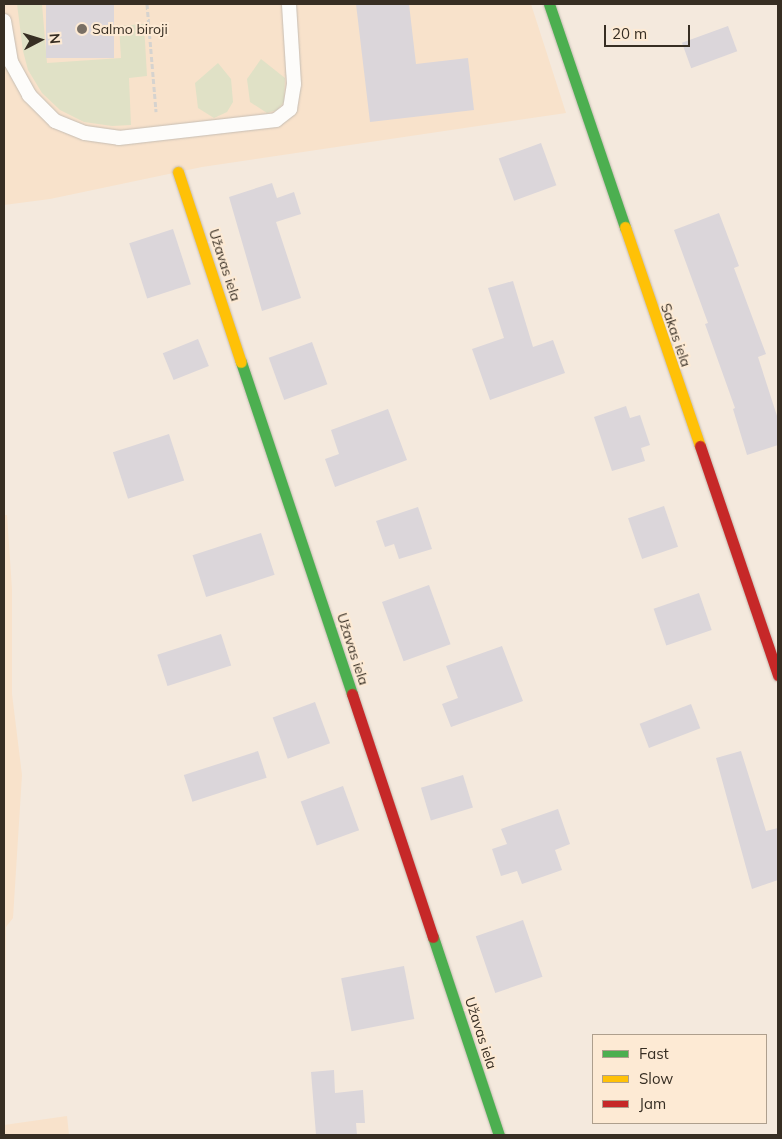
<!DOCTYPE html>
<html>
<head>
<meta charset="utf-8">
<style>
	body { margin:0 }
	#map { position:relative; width:782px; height:1139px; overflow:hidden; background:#f4e9dd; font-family:Mulish,sans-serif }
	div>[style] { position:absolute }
	.built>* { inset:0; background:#f8e2cb }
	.green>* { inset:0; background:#e0e1c6 }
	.building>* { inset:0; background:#dbd6da; transform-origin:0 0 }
	.path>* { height:3px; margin-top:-1.5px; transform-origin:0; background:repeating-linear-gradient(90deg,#d6d3cf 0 5px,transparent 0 7.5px) }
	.roads { filter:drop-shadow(0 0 1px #c6bdb3) drop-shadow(0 0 1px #c6bdb3) }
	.lane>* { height:14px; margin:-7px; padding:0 7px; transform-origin:7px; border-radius:7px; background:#fdfcfa }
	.fast>* { height:11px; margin:-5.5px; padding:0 5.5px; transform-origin:5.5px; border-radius:5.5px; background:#4caf50 }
	.slow>* { height:11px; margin:-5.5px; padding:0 5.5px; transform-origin:5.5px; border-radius:5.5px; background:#ffc107 }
	.jam>* { height:11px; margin:-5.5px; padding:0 5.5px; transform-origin:5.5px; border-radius:5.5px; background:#c62828 }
	.dots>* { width:14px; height:14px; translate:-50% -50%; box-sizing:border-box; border:2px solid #fdead4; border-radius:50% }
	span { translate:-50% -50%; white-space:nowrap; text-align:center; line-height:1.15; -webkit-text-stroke:4px #fdead4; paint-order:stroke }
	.poi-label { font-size:14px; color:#372e23 }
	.left { translate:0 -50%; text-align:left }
	.street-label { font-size:14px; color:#372e23 }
	.frame { position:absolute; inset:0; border:5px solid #372e23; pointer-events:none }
	.legend { position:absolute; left:592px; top:1034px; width:175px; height:90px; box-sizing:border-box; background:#fdead4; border:1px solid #ae9f8d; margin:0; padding:6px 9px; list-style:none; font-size:15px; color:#372e23 }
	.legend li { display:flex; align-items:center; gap:10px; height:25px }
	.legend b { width:25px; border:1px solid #ae9f8d }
	.north { position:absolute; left:15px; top:15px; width:50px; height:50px; -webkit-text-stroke:4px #fdead4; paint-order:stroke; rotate:85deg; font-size:14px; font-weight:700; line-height:20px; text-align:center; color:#372e23 }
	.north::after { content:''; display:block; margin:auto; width:18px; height:22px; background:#372e23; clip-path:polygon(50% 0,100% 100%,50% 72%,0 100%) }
	.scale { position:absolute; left:604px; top:25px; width:86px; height:22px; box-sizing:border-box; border:2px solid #372e23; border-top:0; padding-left:6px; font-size:15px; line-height:18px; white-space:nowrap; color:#372e23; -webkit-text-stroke:4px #fdead4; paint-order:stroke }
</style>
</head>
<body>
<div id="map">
	<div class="built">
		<i style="clip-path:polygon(4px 4px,531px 4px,566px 113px,202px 167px,50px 199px,4px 205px)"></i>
		<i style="clip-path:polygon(4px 515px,7px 515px,12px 589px,12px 694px,22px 775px,13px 918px,6px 927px,4px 1083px)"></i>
		<i style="clip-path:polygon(67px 1116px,69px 1135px,4px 1135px,4px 1125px)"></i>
	</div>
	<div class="green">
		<i style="clip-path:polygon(17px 4px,42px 4px,47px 63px,121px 58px,119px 26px,144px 24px,147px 76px,129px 78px,131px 125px,112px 126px,84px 122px,60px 110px,42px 93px,28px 70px,23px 51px)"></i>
		<i style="clip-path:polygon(261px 59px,285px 78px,284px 102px,277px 110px,267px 113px,250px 102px,247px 79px)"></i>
		<i style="clip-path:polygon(218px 63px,231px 79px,233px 102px,227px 112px,214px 118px,198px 108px,195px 83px)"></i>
	</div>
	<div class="building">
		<i style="left:46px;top:4px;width:68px;height:54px"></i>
		<i style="clip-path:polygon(356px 4px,409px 4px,416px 64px,468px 58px,474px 110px,370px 122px)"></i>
		<i style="left:728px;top:26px;width:27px;height:49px;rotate:70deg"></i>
		<i style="left:541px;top:143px;width:45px;height:45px;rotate:70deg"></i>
		<i style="clip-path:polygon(272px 183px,277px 198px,294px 192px,301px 214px,276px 222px,301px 298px,262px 311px,229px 197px)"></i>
		<i style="clip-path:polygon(719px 213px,739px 266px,734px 268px,766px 354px,758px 357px,778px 419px,778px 445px,747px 455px,733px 409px,735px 408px,705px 324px,708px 323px,674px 230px)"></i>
		<i style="left:173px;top:229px;width:58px;height:46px;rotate:72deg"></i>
		<i style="clip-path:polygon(513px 281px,533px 347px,553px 340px,565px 373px,490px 400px,472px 349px,504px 338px,488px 288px)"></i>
		<i style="left:198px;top:339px;width:29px;height:38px;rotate:68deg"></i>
		<i style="left:312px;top:342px;width:45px;height:46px;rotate:70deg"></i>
		<i style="clip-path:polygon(626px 406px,630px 418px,640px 415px,650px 445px,641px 448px,645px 461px,612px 471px,594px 417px)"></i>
		<i style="clip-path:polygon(388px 409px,407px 460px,335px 487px,325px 459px,339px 454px,331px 430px)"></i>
		<i style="left:169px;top:434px;width:49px;height:59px;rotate:72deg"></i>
		<i style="left:664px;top:506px;width:43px;height:38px;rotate:71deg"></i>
		<i style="clip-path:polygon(418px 507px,432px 549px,399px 559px,394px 544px,385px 547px,376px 521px)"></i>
		<i style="left:261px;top:533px;width:44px;height:72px;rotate:72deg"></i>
		<i style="left:429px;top:585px;width:63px;height:50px;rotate:70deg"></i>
		<i style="left:699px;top:593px;width:39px;height:48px;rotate:71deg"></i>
		<i style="left:221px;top:634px;width:33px;height:67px;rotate:72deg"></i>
		<i style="clip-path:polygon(502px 646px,523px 701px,451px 727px,442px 704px,458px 698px,446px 666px)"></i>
		<i style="left:315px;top:702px;width:44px;height:45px;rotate:70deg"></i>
		<i style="left:691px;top:704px;width:26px;height:55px;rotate:69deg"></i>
		<i style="left:258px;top:751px;width:28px;height:78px;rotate:72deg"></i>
		<i style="clip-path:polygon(741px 751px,766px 831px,778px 828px,778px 880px,752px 889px,716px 758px)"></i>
		<i style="left:463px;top:775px;width:34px;height:44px;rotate:73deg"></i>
		<i style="left:343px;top:786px;width:47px;height:45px;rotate:70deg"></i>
		<i style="clip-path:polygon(558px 809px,570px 844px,555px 850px,562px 870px,522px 884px,517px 871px,501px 876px,492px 849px,507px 844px,501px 829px)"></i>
		<i style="left:523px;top:920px;width:60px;height:50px;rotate:71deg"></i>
		<i style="left:404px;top:966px;width:54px;height:64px;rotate:79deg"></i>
		<i style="clip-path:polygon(334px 1070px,335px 1093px,363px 1090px,365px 1123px,356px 1123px,357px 1135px,316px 1135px,311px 1072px)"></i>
	</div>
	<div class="path">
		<i style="left:147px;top:4px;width:108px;rotate:85.2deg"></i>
	</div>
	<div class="roads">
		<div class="lane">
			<i style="left:4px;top:21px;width:42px;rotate:80.3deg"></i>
			<i style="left:11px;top:62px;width:38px;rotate:61deg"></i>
			<i style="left:29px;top:95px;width:37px;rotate:45deg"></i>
			<i style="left:55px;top:121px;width:32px;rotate:22deg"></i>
			<i style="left:85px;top:133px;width:34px;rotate:8deg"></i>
			<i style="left:119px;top:138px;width:158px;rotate:-6.5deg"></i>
			<i style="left:276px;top:120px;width:18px;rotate:-38deg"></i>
			<i style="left:290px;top:109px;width:25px;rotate:-81deg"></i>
			<i style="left:294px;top:84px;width:80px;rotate:-93.6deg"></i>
		</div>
		<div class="fast">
			<i style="left:549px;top:4px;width:236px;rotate:71.2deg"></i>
			<i style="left:241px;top:362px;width:350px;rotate:71.5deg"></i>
			<i style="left:433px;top:937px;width:209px;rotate:71.6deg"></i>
		</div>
		<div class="slow">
			<i style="left:178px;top:172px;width:200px;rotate:71.7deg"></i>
			<i style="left:625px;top:227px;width:231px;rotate:71.1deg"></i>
		</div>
		<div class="jam">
			<i style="left:700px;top:446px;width:242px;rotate:71.2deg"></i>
			<i style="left:352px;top:694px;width:256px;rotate:71.6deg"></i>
		</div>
	</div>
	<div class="dots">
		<i style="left:82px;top:29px;background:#796f64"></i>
	</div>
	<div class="poi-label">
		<span class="left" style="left:92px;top:29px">Salmo biroji</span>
	</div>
	<div class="street-label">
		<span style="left:225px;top:265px;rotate:72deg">Užavas iela</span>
		<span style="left:676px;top:335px;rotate:71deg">Sakas iela</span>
		<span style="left:353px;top:649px;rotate:72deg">Užavas iela</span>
		<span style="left:481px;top:1033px;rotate:72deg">Užavas iela</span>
	</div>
	<div class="frame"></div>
	<ul class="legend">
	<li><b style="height:6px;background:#4caf50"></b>Fast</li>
	<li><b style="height:6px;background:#ffc107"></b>Slow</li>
	<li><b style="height:6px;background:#c62828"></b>Jam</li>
	</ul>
	<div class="north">N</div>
	<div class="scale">20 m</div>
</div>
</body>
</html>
